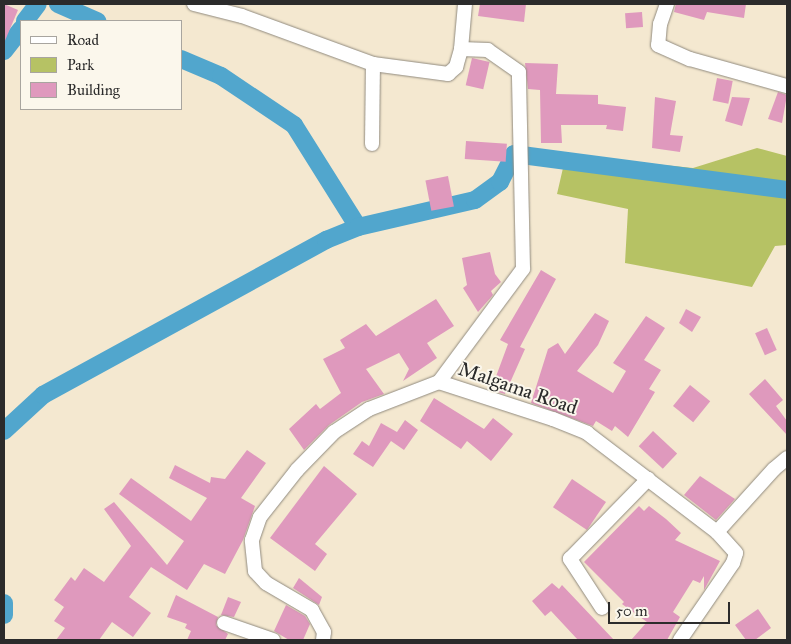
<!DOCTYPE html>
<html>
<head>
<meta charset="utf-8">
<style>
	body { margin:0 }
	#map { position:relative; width:791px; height:644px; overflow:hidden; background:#f4e8d0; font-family:"IM FELL Great Primer",serif }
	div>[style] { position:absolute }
	.green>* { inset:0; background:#b6c264 }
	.canal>* { height:18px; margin:-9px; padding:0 9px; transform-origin:9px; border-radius:9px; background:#51a6cd }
	.building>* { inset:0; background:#df99bd; transform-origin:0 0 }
	.roads { filter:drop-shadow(0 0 1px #908a7e) drop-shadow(0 0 1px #908a7e) }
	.street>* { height:14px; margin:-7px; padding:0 7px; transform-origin:7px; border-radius:7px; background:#fff }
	span { translate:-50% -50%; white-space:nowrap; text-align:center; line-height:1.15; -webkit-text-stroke:4px #fbf7ec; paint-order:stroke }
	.street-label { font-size:20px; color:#2b2b2b }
	.frame { position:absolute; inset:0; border:5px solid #2b2b2b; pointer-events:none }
	.legend { position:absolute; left:20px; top:20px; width:162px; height:90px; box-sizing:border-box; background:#fbf7ec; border:1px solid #a8a59f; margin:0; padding:6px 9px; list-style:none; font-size:15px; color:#2b2b2b }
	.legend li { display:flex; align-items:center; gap:10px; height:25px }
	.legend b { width:25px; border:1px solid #a8a59f }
	.scale { position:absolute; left:608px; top:602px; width:122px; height:22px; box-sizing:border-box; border:2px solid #2b2b2b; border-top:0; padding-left:6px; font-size:15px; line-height:18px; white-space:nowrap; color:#2b2b2b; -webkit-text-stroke:4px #fbf7ec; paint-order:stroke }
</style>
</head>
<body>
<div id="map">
	<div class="green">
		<i style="clip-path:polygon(757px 148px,787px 156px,787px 245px,775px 246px,752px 287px,625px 263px,628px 209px,557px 194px,566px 155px,693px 168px)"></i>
	</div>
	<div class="canal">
		<i style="left:58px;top:4px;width:43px;rotate:23.6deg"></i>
		<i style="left:25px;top:21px;width:21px;rotate:-53deg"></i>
		<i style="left:4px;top:51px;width:28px;rotate:-52deg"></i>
		<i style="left:181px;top:59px;width:43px;rotate:23deg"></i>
		<i style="left:221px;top:76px;width:88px;rotate:33.9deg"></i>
		<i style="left:294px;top:125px;width:120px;rotate:57.9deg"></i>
		<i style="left:4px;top:431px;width:53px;rotate:-42.7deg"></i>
		<i style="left:43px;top:395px;width:323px;rotate:-28.7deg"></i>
		<i style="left:326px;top:240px;width:35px;rotate:-22deg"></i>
		<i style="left:358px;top:227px;width:120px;rotate:-13deg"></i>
		<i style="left:475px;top:200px;width:31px;rotate:-36deg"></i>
		<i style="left:500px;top:182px;width:31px;rotate:-63deg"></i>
		<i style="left:514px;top:154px;width:275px;rotate:7.5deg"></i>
		<i style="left:4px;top:603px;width:12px;rotate:90deg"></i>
	</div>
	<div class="building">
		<i style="clip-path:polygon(4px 4px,18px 10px,4px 43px)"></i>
		<i style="clip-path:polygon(480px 4px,526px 4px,524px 22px,478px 16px)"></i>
		<i style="clip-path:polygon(676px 4px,746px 4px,744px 18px,707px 12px,704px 20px,674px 12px)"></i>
		<i style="left:642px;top:12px;width:15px;height:17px;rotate:86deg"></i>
		<i style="left:472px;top:58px;width:18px;height:28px;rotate:13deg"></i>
		<i style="clip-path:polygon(525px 63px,558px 64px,556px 94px,598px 95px,598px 104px,626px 107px,623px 131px,606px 129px,607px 125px,561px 125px,562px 143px,541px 143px,540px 90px,528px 89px)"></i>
		<i style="left:717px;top:78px;width:16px;height:23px;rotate:11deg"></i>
		<i style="clip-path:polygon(778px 92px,787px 95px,782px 123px,768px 119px)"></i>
		<i style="clip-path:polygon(655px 97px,676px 101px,670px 135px,683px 136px,680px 152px,652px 148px)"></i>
		<i style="clip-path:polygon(732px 97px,750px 98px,742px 126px,725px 121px)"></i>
		<i style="left:466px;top:141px;width:41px;height:18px;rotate:4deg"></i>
		<i style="left:448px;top:176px;width:31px;height:23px;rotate:79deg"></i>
		<i style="clip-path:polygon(490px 252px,495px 274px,501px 282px,491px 291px,493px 295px,478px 312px,463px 288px,467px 285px,462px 258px)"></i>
		<i style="clip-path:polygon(541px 270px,556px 279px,520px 347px,525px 349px,505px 394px,491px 390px,508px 344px,500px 340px)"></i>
		<i style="clip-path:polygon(436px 299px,454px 326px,427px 343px,437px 358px,403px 381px,409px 369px,399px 353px,366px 369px,384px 394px,362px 402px,329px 425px,304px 450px,289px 429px,316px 404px,320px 409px,341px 393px,323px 359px,345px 348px,340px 340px,366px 324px,376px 336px)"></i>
		<i style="clip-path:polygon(686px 309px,701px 317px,692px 332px,679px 323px)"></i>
		<i style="clip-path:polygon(595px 313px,609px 321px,598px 345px,577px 371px,613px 393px,626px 371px,613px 363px,646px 316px,665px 328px,644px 360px,661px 370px,649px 389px,655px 392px,628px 437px,615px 426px,612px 431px,596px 421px,593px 426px,531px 403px,548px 349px,558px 343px,565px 354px)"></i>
		<i style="left:767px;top:328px;width:24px;height:13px;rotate:66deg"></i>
		<i style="clip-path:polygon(765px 379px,783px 400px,776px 406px,787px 421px,787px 435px,749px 394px)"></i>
		<i style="left:690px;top:385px;width:26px;height:27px;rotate:39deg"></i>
		<i style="clip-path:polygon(434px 398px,484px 429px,493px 418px,513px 434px,491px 461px,467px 441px,461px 449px,420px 421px)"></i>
		<i style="clip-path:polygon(405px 420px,418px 430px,404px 450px,391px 441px,373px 467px,353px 454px,362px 441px,369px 446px,381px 423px,397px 432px)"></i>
		<i style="left:653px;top:431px;width:33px;height:21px;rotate:43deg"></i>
		<i style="clip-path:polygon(247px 450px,266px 463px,241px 498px,255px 506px,243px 540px,225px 574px,204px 564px,187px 590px,151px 567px,129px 597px,151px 613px,133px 637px,112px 622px,99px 640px,56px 640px,65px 628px,54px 621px,64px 607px,54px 600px,71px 577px,75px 581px,84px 568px,104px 582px,131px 546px,104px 509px,114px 502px,167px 565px,184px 541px,119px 494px,131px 478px,191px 521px,207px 498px,169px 478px,175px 465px,210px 483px,211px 477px,225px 479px)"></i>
		<i style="clip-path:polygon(324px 466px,357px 494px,315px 544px,327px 554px,315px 571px,270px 538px)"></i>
		<i style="clip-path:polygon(700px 476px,735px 499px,716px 520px,684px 495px)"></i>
		<i style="left:572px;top:479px;width:41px;height:34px;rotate:34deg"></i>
		<i style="clip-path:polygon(639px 506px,644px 511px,649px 506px,666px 519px,681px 533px,675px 540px,720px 561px,704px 590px,704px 576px,700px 583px,693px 580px,673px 612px,680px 617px,667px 640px,631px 640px,647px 622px,622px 604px,624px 602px,584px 562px)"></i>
		<i style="clip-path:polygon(299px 578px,322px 597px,319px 605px,293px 588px)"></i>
		<i style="clip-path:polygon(552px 583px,559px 589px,562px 585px,614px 640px,578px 640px,551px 611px,545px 616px,532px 601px)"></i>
		<i style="clip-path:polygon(176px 595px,218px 617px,216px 625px,228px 634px,225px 640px,187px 640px,191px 631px,185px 628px,187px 624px,167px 617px)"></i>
		<i style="clip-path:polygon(228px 597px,241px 602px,234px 617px,221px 615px)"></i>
		<i style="clip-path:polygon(286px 605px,305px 616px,310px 624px,303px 640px,289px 640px,274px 631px)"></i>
		<i style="clip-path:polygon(758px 609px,771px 628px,755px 640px,746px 640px,735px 625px)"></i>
	</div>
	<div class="roads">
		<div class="street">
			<i style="left:194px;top:4px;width:49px;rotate:14deg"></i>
			<i style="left:242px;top:16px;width:140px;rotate:20.1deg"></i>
			<i style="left:373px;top:64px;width:76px;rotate:7.6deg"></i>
			<i style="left:448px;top:74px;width:11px;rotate:-41deg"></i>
			<i style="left:456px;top:67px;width:19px;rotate:-74deg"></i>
			<i style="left:667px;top:4px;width:21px;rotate:109deg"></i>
			<i style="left:660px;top:24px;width:21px;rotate:95deg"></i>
			<i style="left:658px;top:45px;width:35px;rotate:24deg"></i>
			<i style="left:690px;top:59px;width:101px;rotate:15.6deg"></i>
			<i style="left:372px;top:144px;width:80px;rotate:-89.3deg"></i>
			<i style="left:439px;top:382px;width:141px;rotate:-53.4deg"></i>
			<i style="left:523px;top:269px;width:197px;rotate:-91.2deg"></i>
			<i style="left:519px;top:72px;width:38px;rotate:-145deg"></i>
			<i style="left:488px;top:50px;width:27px;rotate:-178deg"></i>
			<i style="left:461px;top:49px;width:45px;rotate:-84.9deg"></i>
			<i style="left:602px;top:608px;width:59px;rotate:-123.1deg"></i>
			<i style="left:570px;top:559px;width:112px;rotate:-45.7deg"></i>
			<i style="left:224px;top:623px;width:52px;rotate:19.1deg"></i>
			<i style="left:323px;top:640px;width:8px;rotate:-83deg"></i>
			<i style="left:324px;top:632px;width:25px;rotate:-119deg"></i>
			<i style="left:312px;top:610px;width:53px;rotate:-149.6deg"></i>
			<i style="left:266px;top:583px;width:16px;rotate:-133deg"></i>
			<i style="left:255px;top:571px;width:31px;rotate:-96deg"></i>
			<i style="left:252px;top:540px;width:24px;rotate:-71deg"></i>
			<i style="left:260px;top:517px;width:60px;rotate:-51.8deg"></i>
			<i style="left:297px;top:470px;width:53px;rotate:-45.8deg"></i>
			<i style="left:334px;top:432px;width:42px;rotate:-33.3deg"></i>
			<i style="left:369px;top:409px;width:75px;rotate:-21.1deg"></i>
			<i style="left:439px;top:382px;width:120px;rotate:18deg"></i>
			<i style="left:553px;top:419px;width:37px;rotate:22deg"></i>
			<i style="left:587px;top:433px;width:163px;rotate:37.3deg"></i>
			<i style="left:717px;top:532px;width:85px;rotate:-47.9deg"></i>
			<i style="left:774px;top:469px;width:17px;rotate:-40deg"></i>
			<i style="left:680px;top:640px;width:93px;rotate:-55.5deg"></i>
			<i style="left:733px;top:563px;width:10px;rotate:-73deg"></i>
			<i style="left:736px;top:553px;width:28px;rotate:-132deg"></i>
		</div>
	</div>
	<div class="street-label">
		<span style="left:518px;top:388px;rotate:19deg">Malgama Road</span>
	</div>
	<div class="frame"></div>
	<ul class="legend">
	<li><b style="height:6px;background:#fff"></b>Road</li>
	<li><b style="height:14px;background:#b6c264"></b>Park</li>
	<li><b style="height:14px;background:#df99bd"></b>Building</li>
	</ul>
	<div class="scale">50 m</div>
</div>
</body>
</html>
